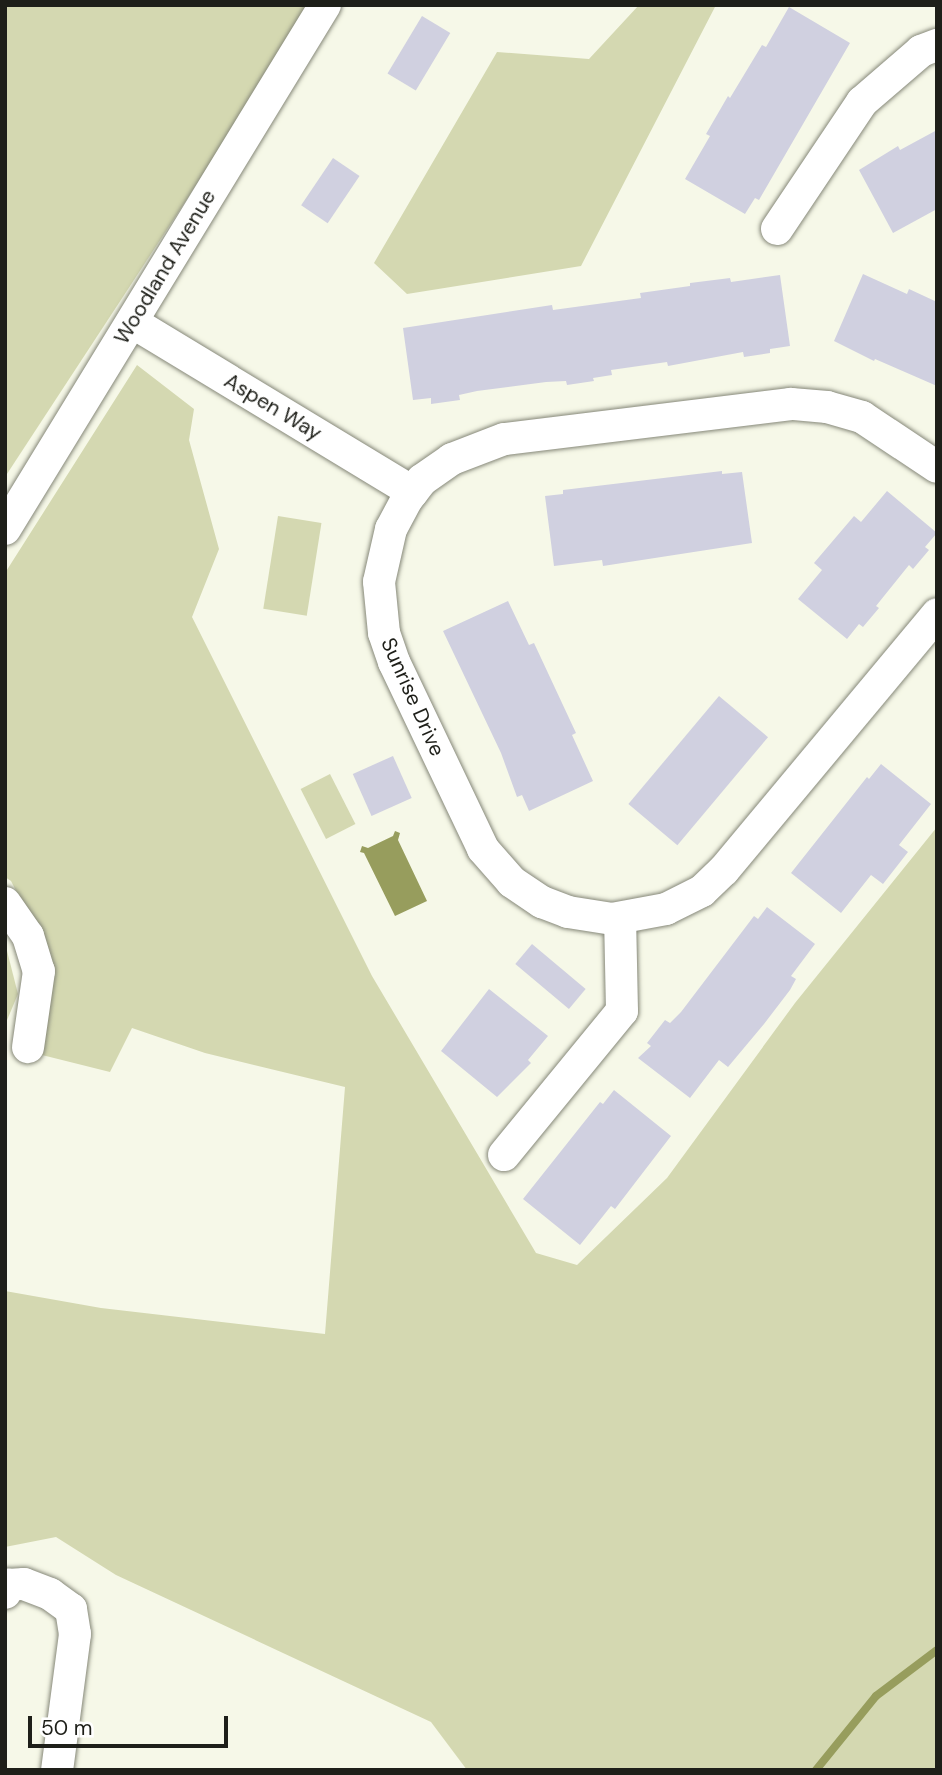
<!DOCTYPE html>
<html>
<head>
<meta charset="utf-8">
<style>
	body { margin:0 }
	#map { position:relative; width:942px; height:1775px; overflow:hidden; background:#f6f8e8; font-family:"DM Sans",sans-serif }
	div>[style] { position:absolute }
	.green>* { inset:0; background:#d4d8b1; transform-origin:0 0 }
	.water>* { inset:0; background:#979d5d }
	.stream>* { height:8px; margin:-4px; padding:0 4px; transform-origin:4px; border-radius:4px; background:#979d5d }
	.building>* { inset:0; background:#d0d0e0; transform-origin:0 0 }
	.roads { filter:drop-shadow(0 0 2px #868879) drop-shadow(0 0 2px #868879) }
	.minor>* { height:32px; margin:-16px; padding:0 16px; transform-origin:16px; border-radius:16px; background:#fff }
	span { translate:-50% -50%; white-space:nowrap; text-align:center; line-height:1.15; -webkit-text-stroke:5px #fff; paint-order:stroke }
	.street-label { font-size:21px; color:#1e1f19 }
	.frame { position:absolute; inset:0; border:7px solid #1e1f19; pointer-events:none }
	.scale { position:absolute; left:28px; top:1716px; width:200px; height:32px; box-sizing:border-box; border:4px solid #1e1f19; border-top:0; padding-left:9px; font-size:21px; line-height:24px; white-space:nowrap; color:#1e1f19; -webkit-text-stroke:5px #fff; paint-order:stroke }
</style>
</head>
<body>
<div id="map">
	<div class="green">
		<i style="clip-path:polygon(5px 5px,314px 5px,5px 477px)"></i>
		<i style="clip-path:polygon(639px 5px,716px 5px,581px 266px,407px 294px,374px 263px,497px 52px,589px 59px)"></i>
		<i style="clip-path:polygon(137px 365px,194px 409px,189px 440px,219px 549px,192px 617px,372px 976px,536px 1253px,577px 1265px,667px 1178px,795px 1003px,937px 827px,937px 1770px,467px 1770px,431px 1722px,116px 1575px,56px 1537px,5px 1547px,5px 1291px,101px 1308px,325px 1334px,345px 1087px,205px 1053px,132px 1028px,110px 1072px,42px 1055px,46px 950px,11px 881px,5px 877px,5px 573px)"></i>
		<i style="left:278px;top:516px;width:44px;height:94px;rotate:9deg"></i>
		<i style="left:330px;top:774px;width:56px;height:33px;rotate:63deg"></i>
		<i style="clip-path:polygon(5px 943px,18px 994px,5px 1025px)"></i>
	</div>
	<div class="water">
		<i style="clip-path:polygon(395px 831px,400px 833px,398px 840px,427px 901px,395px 916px,364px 853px,360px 852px,362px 846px,368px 848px,393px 836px)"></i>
	</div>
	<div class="stream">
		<i style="left:816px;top:1770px;width:95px;rotate:-51deg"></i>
		<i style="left:876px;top:1696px;width:76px;rotate:-37deg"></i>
	</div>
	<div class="building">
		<i style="clip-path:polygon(789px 7px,850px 43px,759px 200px,755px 198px,745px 214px,685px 179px,710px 136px,706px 134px,728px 96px,730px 98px,762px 45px,766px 47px)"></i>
		<i style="left:422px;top:16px;width:33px;height:67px;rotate:31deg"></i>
		<i style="clip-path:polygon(937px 130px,937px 209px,893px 233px,859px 170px,898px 146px,900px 150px)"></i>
		<i style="left:333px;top:158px;width:32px;height:57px;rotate:34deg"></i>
		<i style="clip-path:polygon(863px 274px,907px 294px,909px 289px,937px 302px,937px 386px,875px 359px,874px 361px,834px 341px)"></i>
		<i style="clip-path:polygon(780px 275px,790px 346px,770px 349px,770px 353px,744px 357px,743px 352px,668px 366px,667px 362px,611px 370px,612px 375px,593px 378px,594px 381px,567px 385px,566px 381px,546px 382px,477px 391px,459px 395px,460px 400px,431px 404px,431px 398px,413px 400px,403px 328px,552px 305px,553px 310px,641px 298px,640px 293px,690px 286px,690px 283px,730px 278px,731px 282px)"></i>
		<i style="clip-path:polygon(722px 471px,722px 474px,742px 472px,752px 543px,603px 566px,602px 560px,554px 566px,545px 496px,563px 494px,563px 490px)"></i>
		<i style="clip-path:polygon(887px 491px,937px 533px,925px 547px,929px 550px,913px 569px,909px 565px,876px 606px,879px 608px,863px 627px,859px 624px,847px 639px,798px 599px,822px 570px,814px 563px,854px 516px,861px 522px)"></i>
		<i style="clip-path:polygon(508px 601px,529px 645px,534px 643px,576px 733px,572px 735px,593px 781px,529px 811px,522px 795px,517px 797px,501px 753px,443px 631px)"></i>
		<i style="left:719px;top:696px;width:64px;height:141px;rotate:40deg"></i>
		<i style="left:393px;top:756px;width:46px;height:44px;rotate:66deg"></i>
		<i style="clip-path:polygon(881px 764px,931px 804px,899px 845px,908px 852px,883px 884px,871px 875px,841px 913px,791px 873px,867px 777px,869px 779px)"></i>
		<i style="clip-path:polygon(767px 907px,815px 944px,791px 976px,796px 979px,790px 990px,764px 1024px,728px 1067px,719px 1060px,690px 1098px,638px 1058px,651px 1046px,647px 1043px,665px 1020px,670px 1023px,681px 1012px,754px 916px,758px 919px)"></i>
		<i style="left:532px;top:944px;width:70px;height:26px;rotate:40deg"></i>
		<i style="clip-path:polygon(489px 989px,548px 1036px,528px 1060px,531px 1063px,497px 1097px,441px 1051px)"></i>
		<i style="clip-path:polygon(614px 1090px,671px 1136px,615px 1209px,611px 1206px,580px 1245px,523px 1199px,600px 1102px,603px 1104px)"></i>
	</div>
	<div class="roads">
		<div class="minor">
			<i style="left:777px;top:229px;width:153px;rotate:-56.2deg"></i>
			<i style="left:862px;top:102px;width:78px;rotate:-40.8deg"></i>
			<i style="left:921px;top:51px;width:17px;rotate:-21deg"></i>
			<i style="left:132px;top:322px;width:328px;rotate:31.2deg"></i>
			<i style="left:937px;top:467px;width:90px;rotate:-146.3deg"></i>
			<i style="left:862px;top:417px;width:36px;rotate:-164deg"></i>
			<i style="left:827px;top:407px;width:36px;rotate:-175deg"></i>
			<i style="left:791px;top:404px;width:289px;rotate:173deg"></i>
			<i style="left:504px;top:439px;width:56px;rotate:159deg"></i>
			<i style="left:452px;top:459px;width:37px;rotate:145deg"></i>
			<i style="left:422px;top:480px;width:24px;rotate:128deg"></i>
			<i style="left:407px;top:499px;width:34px;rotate:118deg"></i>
			<i style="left:391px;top:529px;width:54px;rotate:102.8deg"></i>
			<i style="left:379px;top:582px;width:51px;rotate:84.4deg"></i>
			<i style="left:384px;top:633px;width:31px;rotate:71deg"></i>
			<i style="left:394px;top:662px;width:207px;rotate:64.5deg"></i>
			<i style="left:483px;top:849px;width:44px;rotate:48.7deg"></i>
			<i style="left:512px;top:882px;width:36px;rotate:34deg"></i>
			<i style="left:542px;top:902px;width:28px;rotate:21deg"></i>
			<i style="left:568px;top:912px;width:45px;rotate:9deg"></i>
			<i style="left:612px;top:919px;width:55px;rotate:-10.5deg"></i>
			<i style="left:666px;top:909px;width:40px;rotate:-26.6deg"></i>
			<i style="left:702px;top:891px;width:30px;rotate:-44deg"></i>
			<i style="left:724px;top:870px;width:333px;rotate:-50.2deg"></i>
			<i style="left:5px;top:529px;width:614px;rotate:-58.59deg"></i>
			<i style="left:5px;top:903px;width:40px;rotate:55.1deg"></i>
			<i style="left:28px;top:936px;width:37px;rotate:73deg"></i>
			<i style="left:39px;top:971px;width:77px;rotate:98.2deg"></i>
			<i style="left:504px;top:1155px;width:186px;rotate:-50.7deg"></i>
			<i style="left:622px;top:1011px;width:92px;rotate:-91.2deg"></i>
			<i style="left:5px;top:1593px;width:9px;rotate:-69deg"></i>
			<i style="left:8px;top:1585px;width:16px;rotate:-4deg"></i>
			<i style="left:24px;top:1584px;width:28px;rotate:21deg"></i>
			<i style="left:50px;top:1594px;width:26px;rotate:36deg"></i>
			<i style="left:71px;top:1609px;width:25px;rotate:81deg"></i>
			<i style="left:75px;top:1634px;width:137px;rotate:97.5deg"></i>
		</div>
	</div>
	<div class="street-label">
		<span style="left:165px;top:267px;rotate:-59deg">Woodland Avenue</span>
		<span style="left:273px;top:407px;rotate:31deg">Aspen Way</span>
		<span style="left:413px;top:697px;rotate:66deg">Sunrise Drive</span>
	</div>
	<div class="frame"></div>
	<div class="scale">50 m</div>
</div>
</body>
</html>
